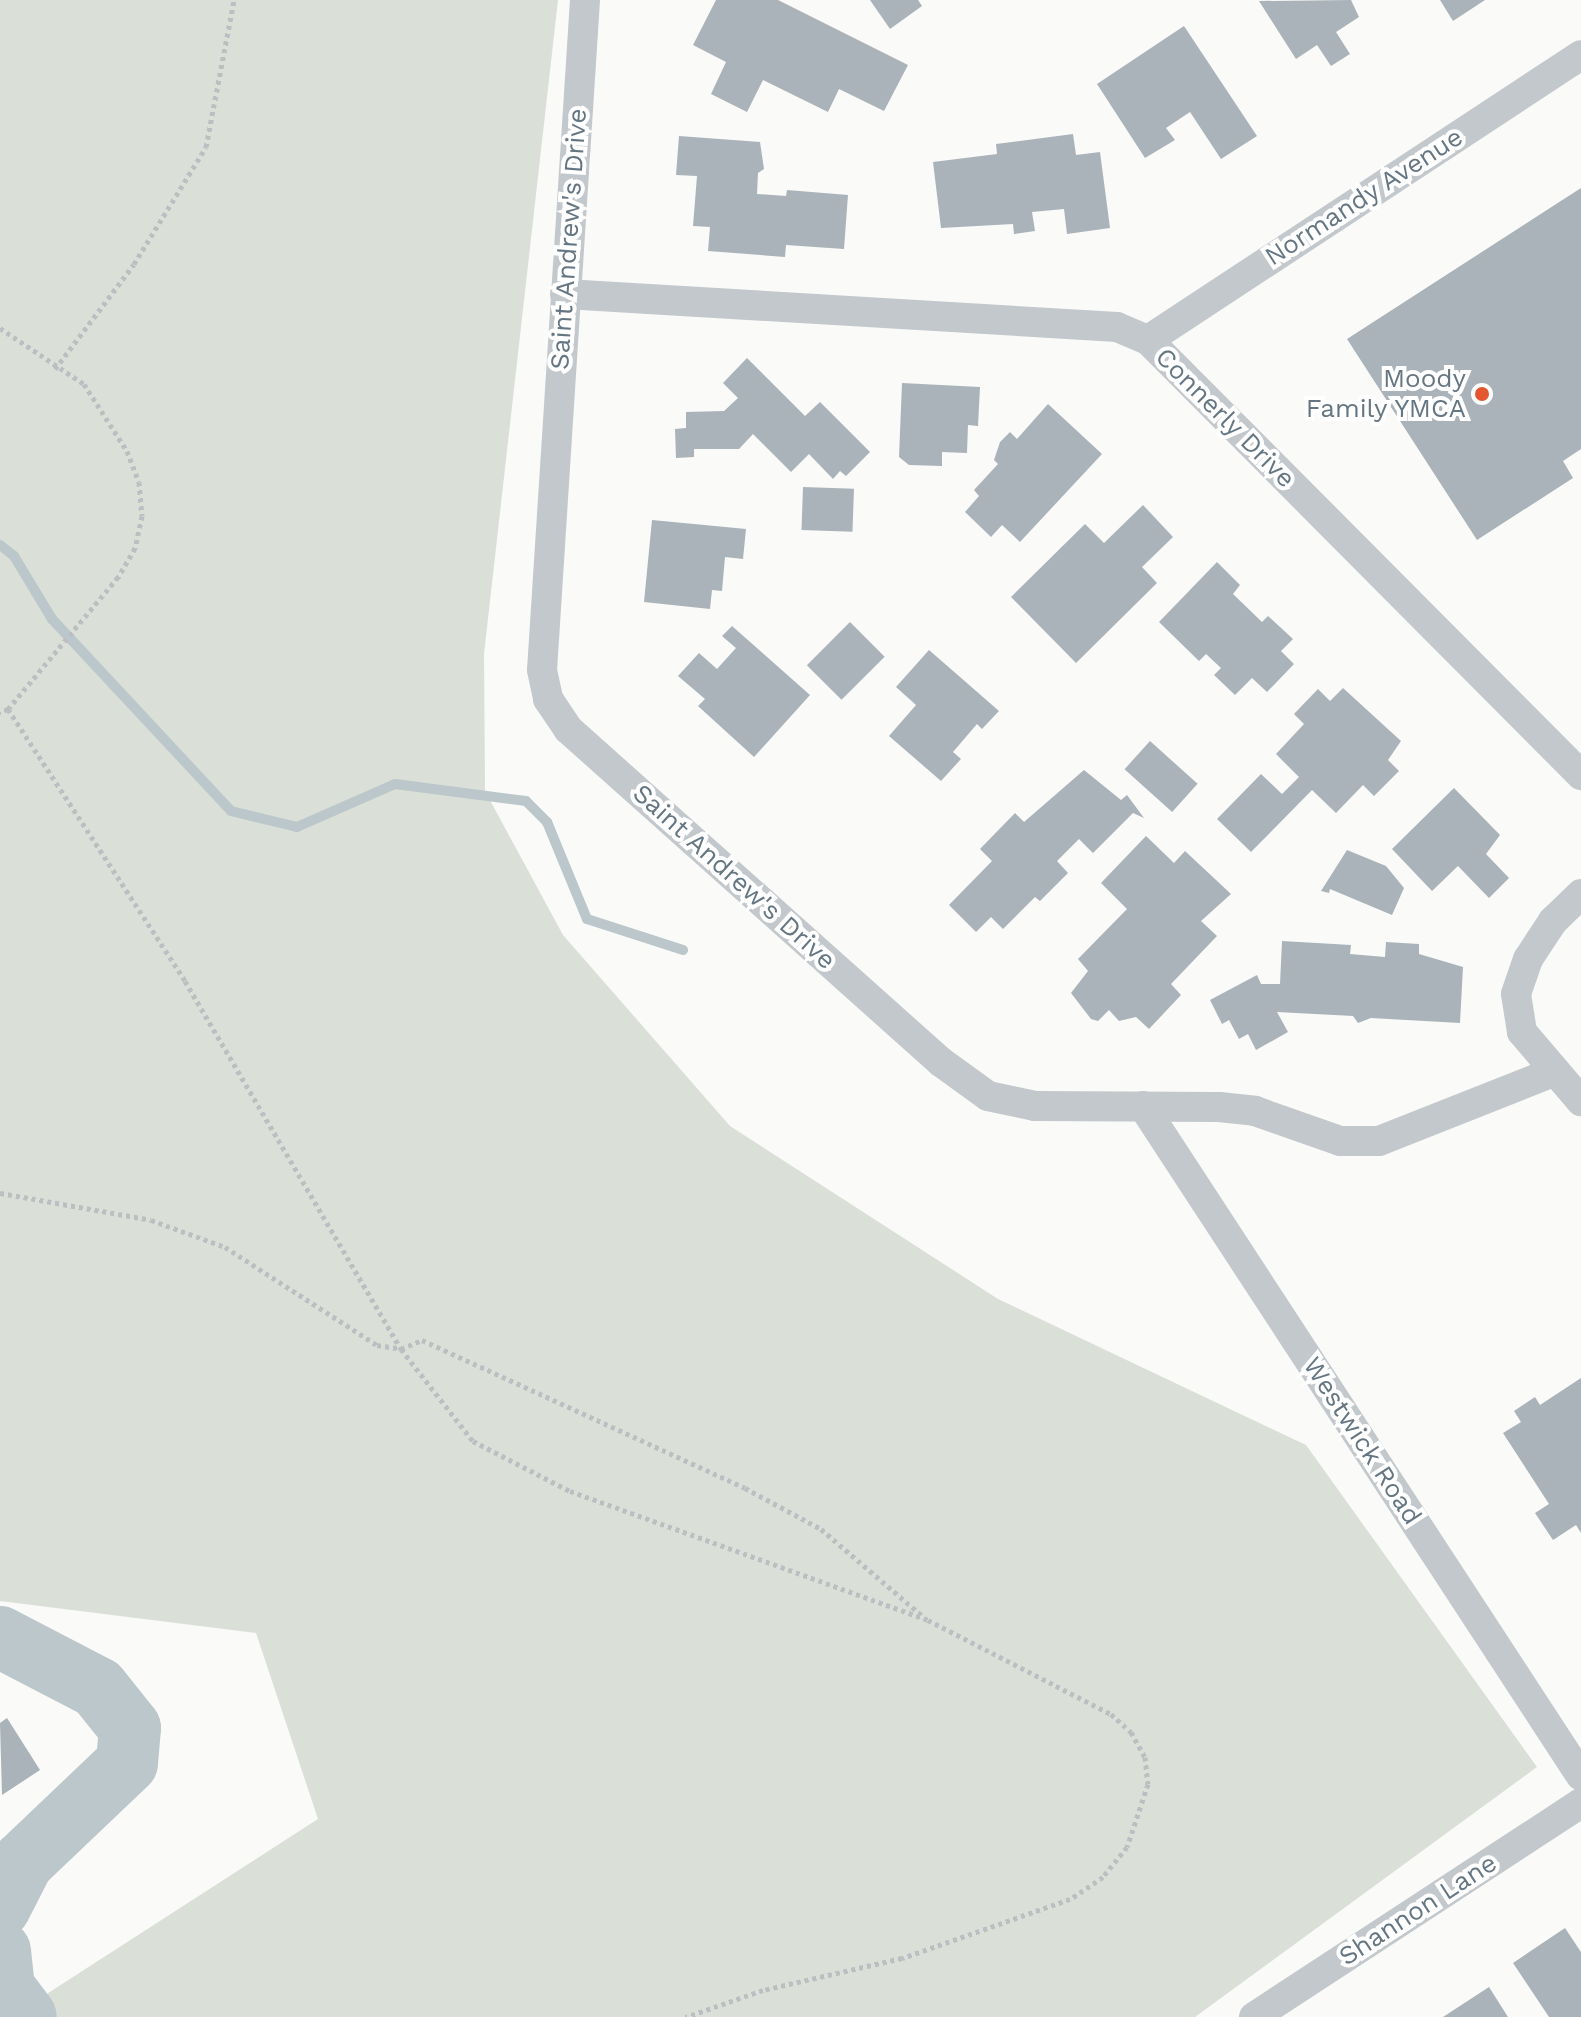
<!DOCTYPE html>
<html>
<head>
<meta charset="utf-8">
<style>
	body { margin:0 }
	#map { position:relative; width:1581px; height:2017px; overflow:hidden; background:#fafaf8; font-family:"Work Sans",sans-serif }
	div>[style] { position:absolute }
	.green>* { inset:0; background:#dadfd7 }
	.stream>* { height:10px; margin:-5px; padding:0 5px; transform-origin:5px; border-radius:5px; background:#bbc7cb }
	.river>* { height:62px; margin:-31px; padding:0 31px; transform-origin:31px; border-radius:31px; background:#bbc7cb }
	.building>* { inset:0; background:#aab3b9; transform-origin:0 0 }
	.path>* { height:5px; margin-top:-2.5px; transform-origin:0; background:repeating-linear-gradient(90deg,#bbbfc2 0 4px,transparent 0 8px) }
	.street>* { height:30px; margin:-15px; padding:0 15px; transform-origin:15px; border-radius:15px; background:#c3c8cc }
	.dots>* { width:22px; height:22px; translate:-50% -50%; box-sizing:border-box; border:4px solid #fff; border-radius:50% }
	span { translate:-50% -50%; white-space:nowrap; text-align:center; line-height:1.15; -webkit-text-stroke:8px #fff; paint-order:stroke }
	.street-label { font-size:26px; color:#657683 }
	.poi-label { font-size:26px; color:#657683 }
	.right { translate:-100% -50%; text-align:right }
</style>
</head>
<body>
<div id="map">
	<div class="green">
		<i style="clip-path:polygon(0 0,558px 0,484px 654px,485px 791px,563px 935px,730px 1126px,998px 1299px,1306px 1445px,1537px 1767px,1195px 2017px,11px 2017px,318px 1819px,256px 1633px,0 1601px)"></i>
	</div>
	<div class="stream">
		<i style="left:0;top:545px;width:18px;rotate:38deg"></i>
		<i style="left:14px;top:556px;width:74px;rotate:58.9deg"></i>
		<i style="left:52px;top:619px;width:262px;rotate:47deg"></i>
		<i style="left:231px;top:811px;width:68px;rotate:13.6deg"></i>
		<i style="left:297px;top:827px;width:107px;rotate:-23.7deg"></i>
		<i style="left:395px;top:784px;width:132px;rotate:7.4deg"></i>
		<i style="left:526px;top:801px;width:30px;rotate:45deg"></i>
		<i style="left:547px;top:822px;width:105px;rotate:67.6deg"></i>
		<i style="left:587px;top:919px;width:101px;rotate:17.9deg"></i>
	</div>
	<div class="river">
		<i style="left:0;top:1637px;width:110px;rotate:27.5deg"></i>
		<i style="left:98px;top:1688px;width:51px;rotate:51.3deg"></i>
		<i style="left:130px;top:1728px;width:35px;rotate:95deg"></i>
		<i style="left:127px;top:1763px;width:144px;rotate:136.4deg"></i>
		<i style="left:23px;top:1862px;width:51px;rotate:117.1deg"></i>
		<i style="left:0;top:1951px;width:37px;rotate:84deg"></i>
		<i style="left:4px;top:1988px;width:36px;rotate:53deg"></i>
	</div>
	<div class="building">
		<i style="clip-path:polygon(716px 0,778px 0,908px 65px,884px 111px,839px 89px,828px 112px,763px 80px,747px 112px,711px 94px,726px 62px,693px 45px)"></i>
		<i style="clip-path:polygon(870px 0,918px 0,922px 6px,890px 29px)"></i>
		<i style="clip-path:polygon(1351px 0,1359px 17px,1336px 32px,1350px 54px,1331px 66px,1317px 45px,1296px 59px,1259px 1px)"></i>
		<i style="clip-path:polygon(1440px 0,1485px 0,1453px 21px)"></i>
		<i style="clip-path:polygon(1184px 26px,1257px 136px,1221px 159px,1190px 112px,1166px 128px,1175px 140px,1145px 158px,1097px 84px)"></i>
		<i style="clip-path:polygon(1073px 134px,1076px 155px,1100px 152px,1110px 228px,1067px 234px,1064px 209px,1032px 212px,1035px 231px,1014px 234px,1013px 224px,941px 228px,933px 162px,997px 154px,996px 144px)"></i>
		<i style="clip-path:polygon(679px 136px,760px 142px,764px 169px,758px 173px,757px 194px,786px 196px,787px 190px,848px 195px,844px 249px,786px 245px,785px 257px,708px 251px,710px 227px,693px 226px,697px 176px,676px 175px)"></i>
		<i style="clip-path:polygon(1581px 188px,1581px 449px,1563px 461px,1573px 478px,1477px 540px,1347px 339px)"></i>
		<i style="clip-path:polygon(747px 358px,805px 416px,820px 402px,870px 452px,846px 476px,840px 471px,833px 479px,809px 454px,791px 472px,753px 434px,739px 449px,694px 449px,694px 457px,676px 458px,675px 429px,686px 428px,686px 412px,724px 411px,738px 398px,723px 383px)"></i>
		<i style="clip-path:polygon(902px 383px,980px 387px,978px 426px,968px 425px,967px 453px,942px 452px,942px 466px,909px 465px,899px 457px)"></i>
		<i style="clip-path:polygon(1048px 404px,1102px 454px,1020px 542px,1002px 525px,991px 537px,965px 512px,979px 496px,974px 490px,998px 464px,994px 460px,1000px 442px,1010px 432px,1017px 439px)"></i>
		<i style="left:803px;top:487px;width:51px;height:43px;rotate:2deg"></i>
		<i style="clip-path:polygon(1143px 505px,1173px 537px,1142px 567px,1157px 583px,1076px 663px,1011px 597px,1085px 524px,1104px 543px)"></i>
		<i style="clip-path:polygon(652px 520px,746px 529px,743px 559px,725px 557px,722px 591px,712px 590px,710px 609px,644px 602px)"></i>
		<i style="clip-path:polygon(1217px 562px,1240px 585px,1233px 594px,1262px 622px,1268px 616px,1293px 639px,1281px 651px,1294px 664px,1267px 692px,1252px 678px,1235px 695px,1214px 675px,1221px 668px,1206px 654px,1199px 661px,1159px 622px)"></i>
		<i style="left:850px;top:622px;width:49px;height:61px;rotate:45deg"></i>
		<i style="clip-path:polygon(732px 626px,810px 695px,754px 757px,698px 706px,705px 699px,678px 676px,699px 653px,717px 669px,736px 648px,722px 636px)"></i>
		<i style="clip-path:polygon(929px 650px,999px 711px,982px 729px,977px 724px,953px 752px,961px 759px,941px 781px,889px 736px,916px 705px,896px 687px)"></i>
		<i style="clip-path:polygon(1343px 688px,1401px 741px,1388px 760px,1399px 771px,1374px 796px,1363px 785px,1336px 813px,1312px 790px,1251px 852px,1217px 819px,1261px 774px,1282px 794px,1299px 777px,1276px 754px,1304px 724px,1294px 714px,1318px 689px,1330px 701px)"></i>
		<i style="left:1150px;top:741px;width:64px;height:38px;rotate:42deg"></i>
		<i style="clip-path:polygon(1084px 770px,1121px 800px,1127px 795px,1144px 818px,1133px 813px,1093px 853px,1079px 839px,1057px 861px,1068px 873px,1040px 901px,1035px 897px,1003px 929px,991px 917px,976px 932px,949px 905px,992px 861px,980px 849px,1015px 813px,1024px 822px)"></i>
		<i style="clip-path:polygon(1454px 788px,1500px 835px,1486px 854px,1509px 878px,1489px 898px,1458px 866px,1432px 891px,1392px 849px)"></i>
		<i style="clip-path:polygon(1146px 836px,1174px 863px,1185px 851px,1231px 894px,1201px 921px,1217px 936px,1171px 984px,1181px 995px,1149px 1029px,1136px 1017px,1119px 1021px,1109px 1010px,1098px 1021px,1091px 1019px,1071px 993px,1088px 971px,1078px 959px,1127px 909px,1101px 883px)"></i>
		<i style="clip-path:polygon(1347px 850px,1386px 866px,1404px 888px,1392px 915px,1330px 889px,1329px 893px,1321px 891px)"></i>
		<i style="clip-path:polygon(1282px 941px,1351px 945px,1350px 954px,1385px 957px,1386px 942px,1419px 944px,1419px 954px,1463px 967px,1460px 1023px,1371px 1018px,1358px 1023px,1353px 1016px,1277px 1012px,1288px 1032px,1256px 1050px,1248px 1034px,1239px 1039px,1229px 1020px,1222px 1024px,1210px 1000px,1257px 975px,1261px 984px,1280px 984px)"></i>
		<i style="clip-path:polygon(1581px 1378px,1581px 1533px,1576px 1525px,1553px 1540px,1535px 1513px,1549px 1504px,1503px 1433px,1521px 1422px,1514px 1411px,1535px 1397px,1540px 1405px)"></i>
		<i style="clip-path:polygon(7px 1718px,40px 1770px,2px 1795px,0 1723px)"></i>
		<i style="clip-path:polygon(1565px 1928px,1581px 1952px,1581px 2017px,1549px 2017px,1513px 1963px)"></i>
		<i style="clip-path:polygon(1489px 1987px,1508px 2017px,1443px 2017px)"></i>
	</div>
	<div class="path">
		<i style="left:0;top:328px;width:101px;rotate:33.7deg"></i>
		<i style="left:84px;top:384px;width:80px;rotate:57.3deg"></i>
		<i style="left:127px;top:451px;width:33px;rotate:69deg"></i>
		<i style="left:139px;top:482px;width:34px;rotate:85deg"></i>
		<i style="left:142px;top:516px;width:33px;rotate:102deg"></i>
		<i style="left:135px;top:548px;width:34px;rotate:120deg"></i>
		<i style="left:118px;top:577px;width:172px;rotate:129.8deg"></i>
		<i style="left:8px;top:709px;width:9px;rotate:159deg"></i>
		<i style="left:55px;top:369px;width:131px;rotate:-53deg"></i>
		<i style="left:134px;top:264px;width:137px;rotate:-58.4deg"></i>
		<i style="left:206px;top:147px;width:150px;rotate:-79.2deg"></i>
		<i style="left:8px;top:709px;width:325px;rotate:56.9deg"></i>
		<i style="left:185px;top:981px;width:427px;rotate:59.6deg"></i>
		<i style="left:401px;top:1349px;width:117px;rotate:52deg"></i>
		<i style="left:473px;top:1441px;width:109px;rotate:27.3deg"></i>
		<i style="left:570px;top:1491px;width:381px;rotate:19.8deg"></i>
		<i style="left:928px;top:1620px;width:206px;rotate:27.2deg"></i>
		<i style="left:1111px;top:1714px;width:27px;rotate:42deg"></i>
		<i style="left:1131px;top:1732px;width:29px;rotate:61deg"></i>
		<i style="left:1145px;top:1757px;width:27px;rotate:84deg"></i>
		<i style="left:1148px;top:1784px;width:66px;rotate:108.4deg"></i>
		<i style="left:1127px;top:1847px;width:38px;rotate:129deg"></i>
		<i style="left:1103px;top:1877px;width:40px;rotate:146deg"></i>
		<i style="left:1070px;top:1899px;width:178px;rotate:160.6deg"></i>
		<i style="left:902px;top:1958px;width:143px;rotate:167deg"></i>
		<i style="left:763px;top:1990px;width:82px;rotate:160.7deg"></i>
		<i style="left:0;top:1193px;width:153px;rotate:10.1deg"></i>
		<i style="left:151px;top:1220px;width:79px;rotate:20deg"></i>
		<i style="left:225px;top:1247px;width:181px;rotate:32.8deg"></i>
		<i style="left:377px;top:1345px;width:24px;rotate:9deg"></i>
		<i style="left:401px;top:1349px;width:23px;rotate:-23deg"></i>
		<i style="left:422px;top:1340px;width:355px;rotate:24.6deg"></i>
		<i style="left:745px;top:1488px;width:86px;rotate:28.3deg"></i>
		<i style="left:821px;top:1529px;width:137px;rotate:40.6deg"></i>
	</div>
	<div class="street">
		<i style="left:585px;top:0;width:671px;rotate:93.67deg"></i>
		<i style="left:542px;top:670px;width:30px;rotate:78deg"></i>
		<i style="left:548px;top:699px;width:36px;rotate:56deg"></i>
		<i style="left:568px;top:729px;width:500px;rotate:41.76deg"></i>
		<i style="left:941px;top:1062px;width:58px;rotate:35.9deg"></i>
		<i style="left:988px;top:1096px;width:48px;rotate:12deg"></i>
		<i style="left:1035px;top:1106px;width:184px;rotate:0.3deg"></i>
		<i style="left:1219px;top:1107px;width:36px;rotate:6deg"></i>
		<i style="left:1255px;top:1111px;width:90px;rotate:19.4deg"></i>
		<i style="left:1340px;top:1141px;width:39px"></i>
		<i style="left:1379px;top:1141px;width:187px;rotate:-21.6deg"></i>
		<i style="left:565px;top:294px;width:553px;rotate:3.42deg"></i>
		<i style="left:1117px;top:327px;width:34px;rotate:23deg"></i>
		<i style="left:1148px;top:340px;width:614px;rotate:45.13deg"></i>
		<i style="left:1148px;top:340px;width:518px;rotate:-33.35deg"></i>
		<i style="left:1581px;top:894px;width:39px;rotate:136deg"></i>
		<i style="left:1553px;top:921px;width:45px;rotate:123.3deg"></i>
		<i style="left:1528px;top:959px;width:37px;rotate:109deg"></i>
		<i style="left:1516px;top:994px;width:38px;rotate:81deg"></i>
		<i style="left:1522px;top:1032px;width:91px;rotate:49.5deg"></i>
		<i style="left:1143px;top:1106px;width:800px;rotate:56.83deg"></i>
		<i style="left:1254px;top:2017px;width:391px;rotate:-33.2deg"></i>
	</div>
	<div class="dots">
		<i style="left:1482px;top:394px;background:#e4572e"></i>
	</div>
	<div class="street-label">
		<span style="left:1364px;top:197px;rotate:-33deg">Normandy Avenue</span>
		<span style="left:569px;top:239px;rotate:-86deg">Saint Andrew's Drive</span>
		<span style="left:1225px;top:418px;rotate:45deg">Connerly Drive</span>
		<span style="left:734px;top:877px;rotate:42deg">Saint Andrew's Drive</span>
		<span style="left:1362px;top:1441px;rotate:57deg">Westwick Road</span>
		<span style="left:1418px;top:1910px;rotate:-33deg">Shannon Lane</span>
	</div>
	<div class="poi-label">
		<span class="right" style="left:1466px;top:394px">Moody<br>Family YMCA</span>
	</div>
</div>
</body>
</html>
